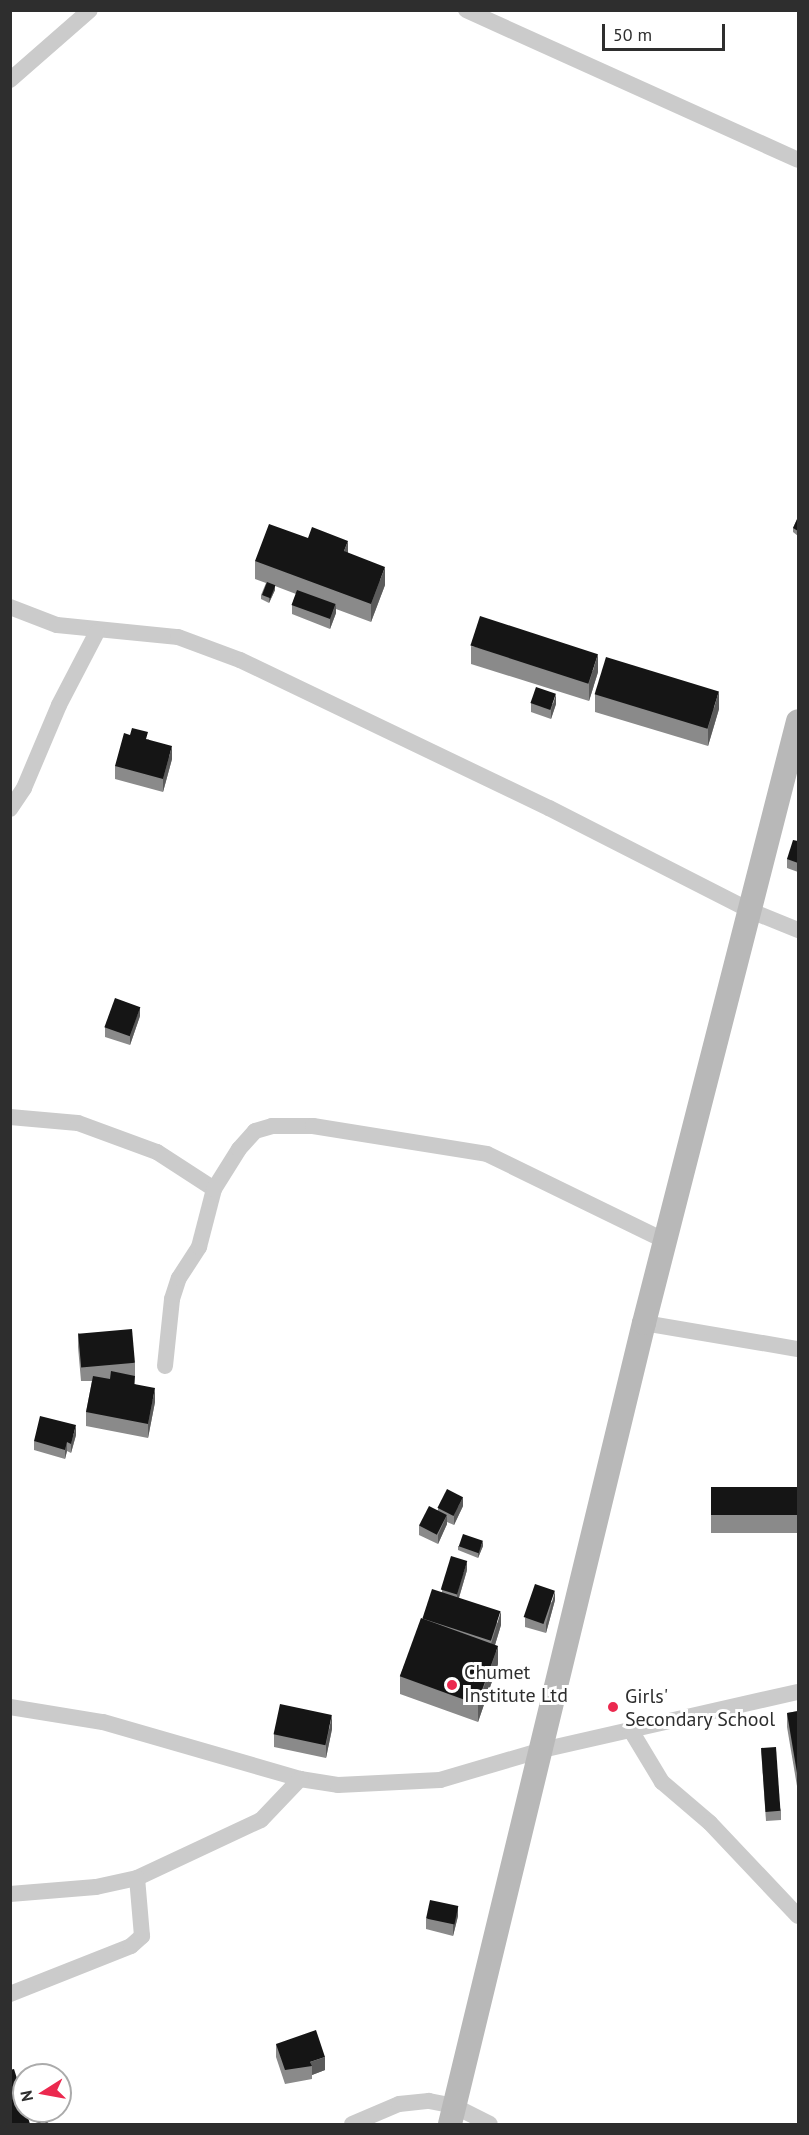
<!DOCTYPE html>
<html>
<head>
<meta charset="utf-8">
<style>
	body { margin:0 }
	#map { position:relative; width:809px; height:2135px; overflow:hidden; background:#fff; font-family:"PT Sans",sans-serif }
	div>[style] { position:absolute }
	.street>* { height:16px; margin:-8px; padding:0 8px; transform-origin:8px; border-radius:8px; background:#cbcbcb }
	.secondary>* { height:24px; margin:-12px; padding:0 12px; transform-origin:12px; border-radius:12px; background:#b8b8b8 }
	.wall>* { inset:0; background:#8a8a8a; transform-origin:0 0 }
	.shaded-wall>* { inset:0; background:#5b5b5b }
	.building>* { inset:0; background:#151515; transform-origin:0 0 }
	.dots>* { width:16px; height:16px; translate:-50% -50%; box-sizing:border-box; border:3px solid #fff; border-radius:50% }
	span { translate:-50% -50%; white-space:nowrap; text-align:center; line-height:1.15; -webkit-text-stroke:6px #fff; paint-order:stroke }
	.poi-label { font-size:20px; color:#2e2e2e }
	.left { translate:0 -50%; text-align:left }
	.frame { position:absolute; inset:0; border:12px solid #2e2e2e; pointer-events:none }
	.north { position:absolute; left:12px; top:2063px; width:60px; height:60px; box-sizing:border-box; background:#fff; border:2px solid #ababab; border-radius:50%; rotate:259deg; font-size:16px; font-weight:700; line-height:24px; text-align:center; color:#2e2e2e }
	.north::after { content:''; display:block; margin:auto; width:21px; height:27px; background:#eb294f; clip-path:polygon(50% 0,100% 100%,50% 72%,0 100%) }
	.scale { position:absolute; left:602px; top:24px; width:123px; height:27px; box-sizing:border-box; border:3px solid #2e2e2e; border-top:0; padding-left:8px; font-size:18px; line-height:21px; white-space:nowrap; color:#2e2e2e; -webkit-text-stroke:4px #fff; paint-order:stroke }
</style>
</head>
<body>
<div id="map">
	<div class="street">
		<i style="left:466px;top:10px;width:364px;rotate:24.3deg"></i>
		<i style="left:10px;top:80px;width:106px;rotate:-41.2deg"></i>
		<i style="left:10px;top:607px;width:50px;rotate:21deg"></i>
		<i style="left:57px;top:625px;width:122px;rotate:5.7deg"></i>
		<i style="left:178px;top:637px;width:66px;rotate:20.4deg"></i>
		<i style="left:240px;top:660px;width:343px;rotate:25.6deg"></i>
		<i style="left:549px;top:808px;width:227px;rotate:27deg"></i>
		<i style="left:751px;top:911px;width:51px;rotate:22deg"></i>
		<i style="left:10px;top:809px;width:25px;rotate:-56deg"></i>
		<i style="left:24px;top:788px;width:90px;rotate:-67.1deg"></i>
		<i style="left:59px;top:705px;width:82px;rotate:-62.5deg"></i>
		<i style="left:10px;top:1117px;width:68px;rotate:5deg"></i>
		<i style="left:78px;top:1123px;width:84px;rotate:20.2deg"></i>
		<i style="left:157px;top:1152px;width:68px;rotate:33deg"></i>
		<i style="left:644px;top:1323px;width:156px;rotate:9.6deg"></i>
		<i style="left:165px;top:1366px;width:67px;rotate:-84deg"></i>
		<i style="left:172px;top:1299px;width:22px;rotate:-72deg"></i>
		<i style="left:179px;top:1278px;width:37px;rotate:-57deg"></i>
		<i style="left:199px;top:1247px;width:60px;rotate:-75.5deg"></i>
		<i style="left:214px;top:1189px;width:47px;rotate:-58deg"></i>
		<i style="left:239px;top:1149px;width:24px;rotate:-48deg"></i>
		<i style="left:255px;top:1131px;width:18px;rotate:-16deg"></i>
		<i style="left:272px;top:1126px;width:41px"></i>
		<i style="left:313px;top:1126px;width:176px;rotate:9.1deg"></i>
		<i style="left:487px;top:1154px;width:198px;rotate:26deg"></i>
		<i style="left:10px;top:1707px;width:94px;rotate:9.2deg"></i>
		<i style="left:103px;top:1722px;width:205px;rotate:16.1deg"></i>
		<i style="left:300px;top:1779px;width:38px;rotate:9deg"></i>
		<i style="left:338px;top:1785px;width:102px;rotate:-2.8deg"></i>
		<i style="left:440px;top:1780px;width:106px;rotate:-16.4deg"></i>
		<i style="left:542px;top:1750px;width:262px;rotate:-12.8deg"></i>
		<i style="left:630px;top:1729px;width:62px;rotate:58.9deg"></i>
		<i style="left:662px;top:1782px;width:63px;rotate:40.5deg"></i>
		<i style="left:710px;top:1823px;width:128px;rotate:46.6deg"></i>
		<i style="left:10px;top:1894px;width:86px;rotate:-4.7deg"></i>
		<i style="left:96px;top:1887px;width:42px;rotate:-12.4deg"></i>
		<i style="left:137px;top:1878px;width:137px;rotate:-25.1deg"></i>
		<i style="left:261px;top:1820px;width:57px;rotate:-46.4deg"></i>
		<i style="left:10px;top:1994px;width:130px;rotate:-21.6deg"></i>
		<i style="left:131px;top:1946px;width:15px;rotate:-42deg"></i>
		<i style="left:142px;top:1936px;width:58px;rotate:-94.9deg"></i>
		<i style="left:352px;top:2124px;width:51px;rotate:-23.1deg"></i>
		<i style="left:399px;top:2104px;width:30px;rotate:-6deg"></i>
		<i style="left:429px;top:2101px;width:25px;rotate:11deg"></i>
		<i style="left:454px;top:2106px;width:40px;rotate:26.6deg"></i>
	</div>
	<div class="secondary">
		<i style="left:450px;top:2124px;width:824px;rotate:-76.39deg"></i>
		<i style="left:644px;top:1323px;width:621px;rotate:-75.65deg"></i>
	</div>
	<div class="wall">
		<i style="clip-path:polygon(798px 517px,798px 536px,793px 532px,793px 528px)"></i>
		<i style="clip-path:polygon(348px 553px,385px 585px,371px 622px,336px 609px,336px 613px,330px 629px,292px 614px,292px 605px,296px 594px,275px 586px,275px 590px,269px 603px,261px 599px,261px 595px,266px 583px,255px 579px,255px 561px)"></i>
		<i style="clip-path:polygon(471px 646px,598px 672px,589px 701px,471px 664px)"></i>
		<i style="clip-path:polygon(595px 694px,719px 709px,708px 746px,595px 712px)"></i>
		<i style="clip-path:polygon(531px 703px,556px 704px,551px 719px,531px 712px)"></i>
		<i style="clip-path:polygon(148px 739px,172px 759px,163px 792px,115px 779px,115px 766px)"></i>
		<i style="clip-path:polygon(798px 841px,798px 872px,787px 868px,787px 859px)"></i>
		<i style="clip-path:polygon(140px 1016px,130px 1045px,105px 1037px,105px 1027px)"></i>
		<i style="clip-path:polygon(78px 1333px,135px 1363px,135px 1384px,155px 1402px,148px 1438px,86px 1426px,86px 1412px,92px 1381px,81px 1381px,78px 1347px)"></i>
		<i style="clip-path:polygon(10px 1393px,12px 1418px,12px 1431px,10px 1432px)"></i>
		<i style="clip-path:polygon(76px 1435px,71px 1453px,67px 1451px,65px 1459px,34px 1450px,34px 1441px)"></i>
		<i style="left:798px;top:1487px;width:46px;height:87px;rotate:90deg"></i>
		<i style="clip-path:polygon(463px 1506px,454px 1525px,447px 1522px,447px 1524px,438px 1544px,419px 1535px,419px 1526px,438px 1510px,438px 1508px)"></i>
		<i style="clip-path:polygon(458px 1546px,483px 1546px,478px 1558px,458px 1550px)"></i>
		<i style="clip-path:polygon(467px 1570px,459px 1598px,501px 1625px,495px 1645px,498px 1664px,478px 1722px,400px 1694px,400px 1676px,423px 1619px,442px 1592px,442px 1590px)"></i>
		<i style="clip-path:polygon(555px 1600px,546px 1633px,525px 1627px,525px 1618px)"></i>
		<i style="clip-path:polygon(798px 1711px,798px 1792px,787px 1727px,787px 1713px)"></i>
		<i style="clip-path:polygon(332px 1729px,326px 1758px,274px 1747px,274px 1734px)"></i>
		<i style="clip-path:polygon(761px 1748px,781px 1811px,781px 1820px,766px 1821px)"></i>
		<i style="clip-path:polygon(458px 1916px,453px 1936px,426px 1929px,426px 1919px)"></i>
		<i style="clip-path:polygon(276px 2044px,325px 2070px,312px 2075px,312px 2079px,285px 2084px,276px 2057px)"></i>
	</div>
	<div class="shaded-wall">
		<i style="clip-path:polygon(348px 541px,348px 559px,344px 551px)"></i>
		<i style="clip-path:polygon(385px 567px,385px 585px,371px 622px,371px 604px)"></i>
		<i style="clip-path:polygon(275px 585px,275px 590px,269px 603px,269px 598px)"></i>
		<i style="clip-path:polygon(336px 604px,336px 613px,330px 629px,330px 619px)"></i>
		<i style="clip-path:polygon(598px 654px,598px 672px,589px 701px,589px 683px)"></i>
		<i style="clip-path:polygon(719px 691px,719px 709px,708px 746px,708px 728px)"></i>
		<i style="clip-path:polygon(556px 694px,556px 704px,551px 719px,551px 710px)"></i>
		<i style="clip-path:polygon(172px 746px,172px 759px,163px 792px,163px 779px)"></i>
		<i style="clip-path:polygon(140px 1007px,140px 1016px,130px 1045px,130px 1036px)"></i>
		<i style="clip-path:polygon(155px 1388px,155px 1402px,148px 1438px,148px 1424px)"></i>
		<i style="clip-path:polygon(76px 1425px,76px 1435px,71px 1453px,71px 1444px)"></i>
		<i style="clip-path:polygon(67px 1442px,67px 1451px,65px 1459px,65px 1450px)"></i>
		<i style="clip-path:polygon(463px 1497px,463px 1506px,454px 1525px,454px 1515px)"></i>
		<i style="clip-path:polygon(447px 1515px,447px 1524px,438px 1544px,438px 1535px)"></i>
		<i style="clip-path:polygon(483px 1541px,483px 1546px,478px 1558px,478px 1553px)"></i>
		<i style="clip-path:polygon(467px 1561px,467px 1570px,457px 1604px,457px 1594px)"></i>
		<i style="clip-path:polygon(555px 1591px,555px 1600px,546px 1633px,546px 1624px)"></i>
		<i style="clip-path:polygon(501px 1611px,501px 1625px,491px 1658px,491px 1644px)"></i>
		<i style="clip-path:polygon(498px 1646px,498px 1664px,478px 1722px,478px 1704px)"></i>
		<i style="clip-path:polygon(332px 1715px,332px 1729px,326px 1758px,326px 1744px)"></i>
		<i style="clip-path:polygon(458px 1906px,458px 1916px,453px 1936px,453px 1926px)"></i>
		<i style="clip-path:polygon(325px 2057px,325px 2070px,312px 2075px,312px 2066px,310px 2062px)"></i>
	</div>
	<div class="building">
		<i style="clip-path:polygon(798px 517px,798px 531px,793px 528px)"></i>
		<i style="clip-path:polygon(269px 524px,308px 538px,312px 527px,348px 541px,344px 551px,385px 567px,371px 604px,255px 561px)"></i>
		<i style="left:267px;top:582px;width:9px;height:14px;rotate:21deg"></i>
		<i style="left:297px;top:590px;width:41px;height:16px;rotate:20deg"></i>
		<i style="left:480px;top:616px;width:124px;height:31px;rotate:18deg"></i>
		<i style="left:606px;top:657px;width:118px;height:39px;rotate:17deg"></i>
		<i style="left:536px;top:687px;width:21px;height:17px;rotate:19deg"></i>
		<i style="clip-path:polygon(132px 728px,148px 732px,146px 739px,172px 746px,163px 779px,115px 766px,124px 733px,130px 735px)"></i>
		<i style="clip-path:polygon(793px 840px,798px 841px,798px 863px,787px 859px)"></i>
		<i style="left:115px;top:998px;width:27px;height:31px;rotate:20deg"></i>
		<i style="left:132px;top:1329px;width:34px;height:54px;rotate:85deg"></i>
		<i style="clip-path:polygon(111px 1371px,135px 1376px,134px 1384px,155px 1388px,148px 1424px,86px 1412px,93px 1376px,110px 1379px)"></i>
		<i style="clip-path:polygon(10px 1393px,12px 1418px,10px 1418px)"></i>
		<i style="clip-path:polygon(40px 1416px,76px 1425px,71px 1444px,67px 1442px,65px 1450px,34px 1441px)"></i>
		<i style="left:798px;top:1487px;width:28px;height:87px;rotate:90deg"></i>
		<i style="left:447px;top:1489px;width:18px;height:21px;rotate:27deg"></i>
		<i style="left:429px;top:1506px;width:20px;height:22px;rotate:27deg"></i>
		<i style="left:463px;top:1534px;width:21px;height:13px;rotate:19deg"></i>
		<i style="left:451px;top:1556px;width:17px;height:35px;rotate:17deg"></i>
		<i style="left:535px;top:1584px;width:21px;height:35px;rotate:19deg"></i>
		<i style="left:432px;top:1589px;width:72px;height:31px;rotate:18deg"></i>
		<i style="left:421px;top:1618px;width:82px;height:62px;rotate:20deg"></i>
		<i style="left:280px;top:1704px;width:53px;height:31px;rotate:12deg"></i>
		<i style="clip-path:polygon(798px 1711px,798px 1779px,787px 1713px)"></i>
		<i style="left:776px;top:1747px;width:64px;height:15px;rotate:86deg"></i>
		<i style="left:430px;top:1900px;width:29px;height:19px;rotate:12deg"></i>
		<i style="clip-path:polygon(316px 2030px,325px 2057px,310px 2062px,312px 2066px,285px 2070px,276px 2044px)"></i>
		<i style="clip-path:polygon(14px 2069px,20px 2088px,24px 2086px,24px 2111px,26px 2111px,30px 2124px,10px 2124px,10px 2070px)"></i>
		<i style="clip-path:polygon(47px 2120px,48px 2124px,32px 2124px)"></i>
	</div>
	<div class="dots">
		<i style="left:452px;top:1685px;background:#eb294f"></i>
		<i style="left:613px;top:1707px;background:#eb294f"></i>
	</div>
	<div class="poi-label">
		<span class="left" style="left:464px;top:1684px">Chumet<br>Institute Ltd</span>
		<span class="left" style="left:625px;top:1708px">Girls'<br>Secondary School</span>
	</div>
	<div class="frame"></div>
	<div class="north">N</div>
	<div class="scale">50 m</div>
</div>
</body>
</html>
